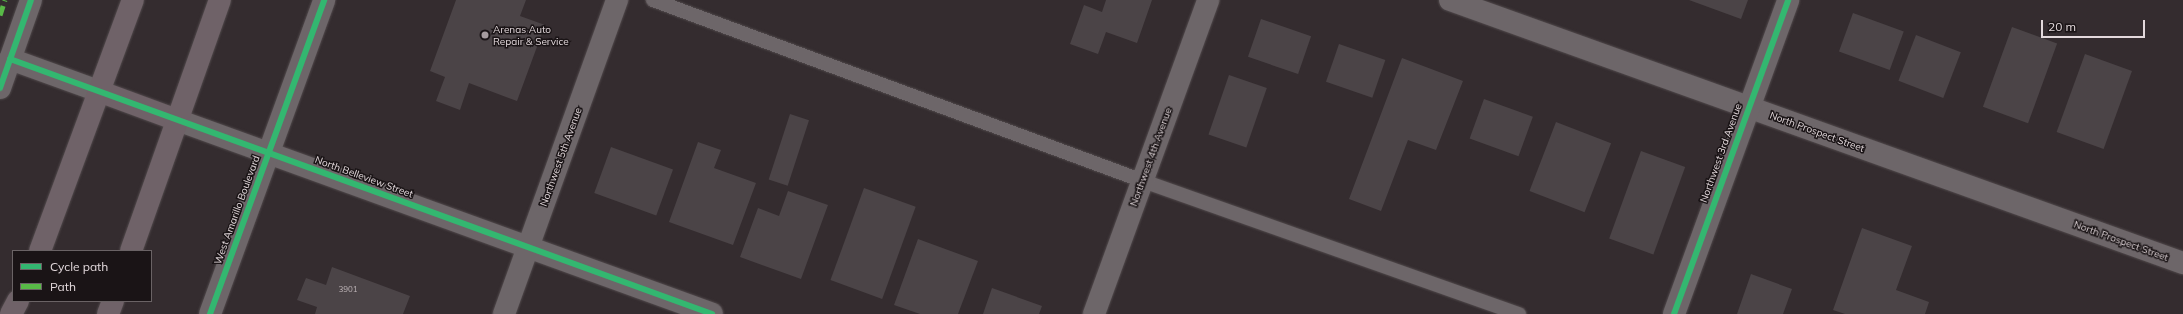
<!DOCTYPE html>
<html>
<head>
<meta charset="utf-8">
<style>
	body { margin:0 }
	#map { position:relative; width:2183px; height:314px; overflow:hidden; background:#342c2f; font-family:Mulish,sans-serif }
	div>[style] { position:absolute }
	.building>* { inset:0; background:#4b4447; transform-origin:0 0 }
	.roads { filter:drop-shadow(0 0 1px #50494b) drop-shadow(0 0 1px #50494b) }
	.service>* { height:14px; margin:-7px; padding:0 7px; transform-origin:7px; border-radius:7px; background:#6d6669 }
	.minor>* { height:22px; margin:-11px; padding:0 11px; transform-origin:11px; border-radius:11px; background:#6d6669 }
	.tertiary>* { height:22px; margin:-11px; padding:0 11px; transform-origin:11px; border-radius:11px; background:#6d6669 }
	.trunk>* { height:22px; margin:-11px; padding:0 11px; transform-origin:11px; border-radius:11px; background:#6f6268 }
	.quiet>* { height:5px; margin-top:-2.5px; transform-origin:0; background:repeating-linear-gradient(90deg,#58b947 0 10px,transparent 0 15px) }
	.cycleway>* { height:6px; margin:-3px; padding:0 3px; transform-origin:3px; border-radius:3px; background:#33b770 }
	.dots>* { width:11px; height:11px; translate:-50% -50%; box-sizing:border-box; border:2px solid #1a1416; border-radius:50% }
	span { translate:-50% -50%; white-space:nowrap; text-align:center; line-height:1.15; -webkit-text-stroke:3px #1a1416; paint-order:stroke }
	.number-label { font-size:8px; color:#bdb4b7 }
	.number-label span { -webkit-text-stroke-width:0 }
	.poi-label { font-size:10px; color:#e3d9dc }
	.left { translate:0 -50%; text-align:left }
	.street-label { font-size:10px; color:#e3d9dc }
	.legend { position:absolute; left:12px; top:250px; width:140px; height:52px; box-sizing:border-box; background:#1a1416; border:1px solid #6a6365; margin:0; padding:5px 7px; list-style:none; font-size:12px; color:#e3d9dc }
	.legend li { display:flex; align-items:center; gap:8px; height:20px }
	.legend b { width:20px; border:1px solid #6a6365 }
	.scale { position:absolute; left:2041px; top:20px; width:104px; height:18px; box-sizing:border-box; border:2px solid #e3d9dc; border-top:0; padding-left:5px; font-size:12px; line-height:14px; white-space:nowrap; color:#e3d9dc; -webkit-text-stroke:3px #1a1416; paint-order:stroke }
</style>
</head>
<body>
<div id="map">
	<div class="building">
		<i style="clip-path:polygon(456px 0,526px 0,520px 16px,545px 25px,517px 101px,469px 83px,460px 110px,436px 101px,445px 77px,430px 71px)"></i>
		<i style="clip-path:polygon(1106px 0,1152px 0,1137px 43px,1106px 32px,1098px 54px,1070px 44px,1084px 5px,1102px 12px)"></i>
		<i style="clip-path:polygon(1689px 0,1748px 0,1741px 19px)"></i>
		<i style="left:1853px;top:13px;width:54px;height:41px;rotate:20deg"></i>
		<i style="left:1261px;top:19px;width:53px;height:40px;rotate:19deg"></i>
		<i style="left:2012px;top:27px;width:48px;height:85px;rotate:20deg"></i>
		<i style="left:1916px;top:35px;width:48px;height:49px;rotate:21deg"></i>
		<i style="left:1339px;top:44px;width:49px;height:40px;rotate:19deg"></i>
		<i style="left:2085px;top:54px;width:50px;height:83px;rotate:20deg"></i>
		<i style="clip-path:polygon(1402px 58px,1463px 81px,1436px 150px,1408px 140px,1381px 211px,1349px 199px)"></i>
		<i style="left:1229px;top:75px;width:40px;height:63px;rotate:19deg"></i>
		<i style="left:1484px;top:99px;width:52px;height:42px;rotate:20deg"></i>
		<i style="left:790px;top:114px;width:20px;height:69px;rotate:18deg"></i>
		<i style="left:1556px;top:122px;width:59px;height:74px;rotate:21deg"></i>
		<i style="clip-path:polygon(698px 142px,721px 150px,714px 168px,756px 183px,733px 245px,669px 222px)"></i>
		<i style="left:611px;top:147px;width:66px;height:49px;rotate:20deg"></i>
		<i style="left:1641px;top:151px;width:47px;height:93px;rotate:20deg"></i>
		<i style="left:864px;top:188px;width:55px;height:98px;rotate:20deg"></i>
		<i style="clip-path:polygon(788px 191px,828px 205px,801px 279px,740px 257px,758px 208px,779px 216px)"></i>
		<i style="clip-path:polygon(1862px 228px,1912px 246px,1896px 290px,1929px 302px,1925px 314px,1845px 314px,1833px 310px)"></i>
		<i style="clip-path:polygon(918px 239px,978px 261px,958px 314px,920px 314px,894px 305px)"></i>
		<i style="clip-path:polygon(332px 267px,410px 296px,403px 314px,315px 314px,317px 307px,297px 300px,306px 278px,326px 285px)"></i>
		<i style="clip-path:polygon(1751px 274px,1792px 289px,1783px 314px,1737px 314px)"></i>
		<i style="clip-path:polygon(992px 288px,1042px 306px,1039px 314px,983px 314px)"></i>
	</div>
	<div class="roads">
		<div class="service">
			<i style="left:653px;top:0;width:522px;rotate:20.27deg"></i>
			<i style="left:1143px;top:181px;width:399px;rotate:19.5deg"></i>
		</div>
		<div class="minor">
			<i style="left:1450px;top:0;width:779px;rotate:19.74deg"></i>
			<i style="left:268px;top:153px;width:472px;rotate:19.9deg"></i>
			<i style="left:504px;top:314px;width:334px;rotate:-70.2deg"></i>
			<i style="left:1094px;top:314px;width:334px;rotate:-70deg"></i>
		</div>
		<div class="tertiary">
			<i style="left:10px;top:59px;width:97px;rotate:19.9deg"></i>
			<i style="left:0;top:88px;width:93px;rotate:-70.6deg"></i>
			<i style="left:177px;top:120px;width:97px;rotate:19.9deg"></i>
			<i style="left:210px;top:314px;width:334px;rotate:-70deg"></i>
			<i style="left:1674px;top:314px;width:334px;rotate:-70deg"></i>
		</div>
		<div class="trunk">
			<i style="left:101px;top:92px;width:81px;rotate:20.2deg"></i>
			<i style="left:40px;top:251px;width:268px;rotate:-69.7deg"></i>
			<i style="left:131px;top:251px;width:266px;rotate:-70.5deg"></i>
			<i style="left:11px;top:314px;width:15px;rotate:-62deg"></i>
			<i style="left:108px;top:314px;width:14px;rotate:-69deg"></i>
		</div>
	</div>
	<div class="quiet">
		<i style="left:0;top:15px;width:16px;rotate:-72deg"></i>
	</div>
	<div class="cycleway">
		<i style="left:10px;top:59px;width:747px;rotate:19.96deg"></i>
		<i style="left:0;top:88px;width:93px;rotate:-70.6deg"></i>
		<i style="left:210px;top:314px;width:334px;rotate:-70deg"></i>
		<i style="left:1674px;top:314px;width:334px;rotate:-70deg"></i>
	</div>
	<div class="dots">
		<i style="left:485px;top:35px;background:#a69c9f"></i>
	</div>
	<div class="number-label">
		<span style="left:348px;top:290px">3901</span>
	</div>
	<div class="poi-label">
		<span class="left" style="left:493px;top:35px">Arenas Auto<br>Repair &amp; Service</span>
	</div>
	<div class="street-label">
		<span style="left:1817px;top:132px;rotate:20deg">North Prospect Street</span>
		<span style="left:1721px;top:153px;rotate:-70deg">Northwest 3rd Avenue</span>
		<span style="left:561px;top:157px;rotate:-70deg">Northwest 5th Avenue</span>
		<span style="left:1151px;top:157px;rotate:-70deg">Northwest 4th Avenue</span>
		<span style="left:364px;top:177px;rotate:20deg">North Belleview Street</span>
		<span style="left:237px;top:210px;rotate:-70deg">West Amarillo Boulevard</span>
		<span style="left:2121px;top:241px;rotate:20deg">North Prospect Street</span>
	</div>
	<ul class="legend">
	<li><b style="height:5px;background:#33b770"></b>Cycle path</li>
	<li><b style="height:5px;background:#58b947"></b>Path</li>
	</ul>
	<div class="scale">20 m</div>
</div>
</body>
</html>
